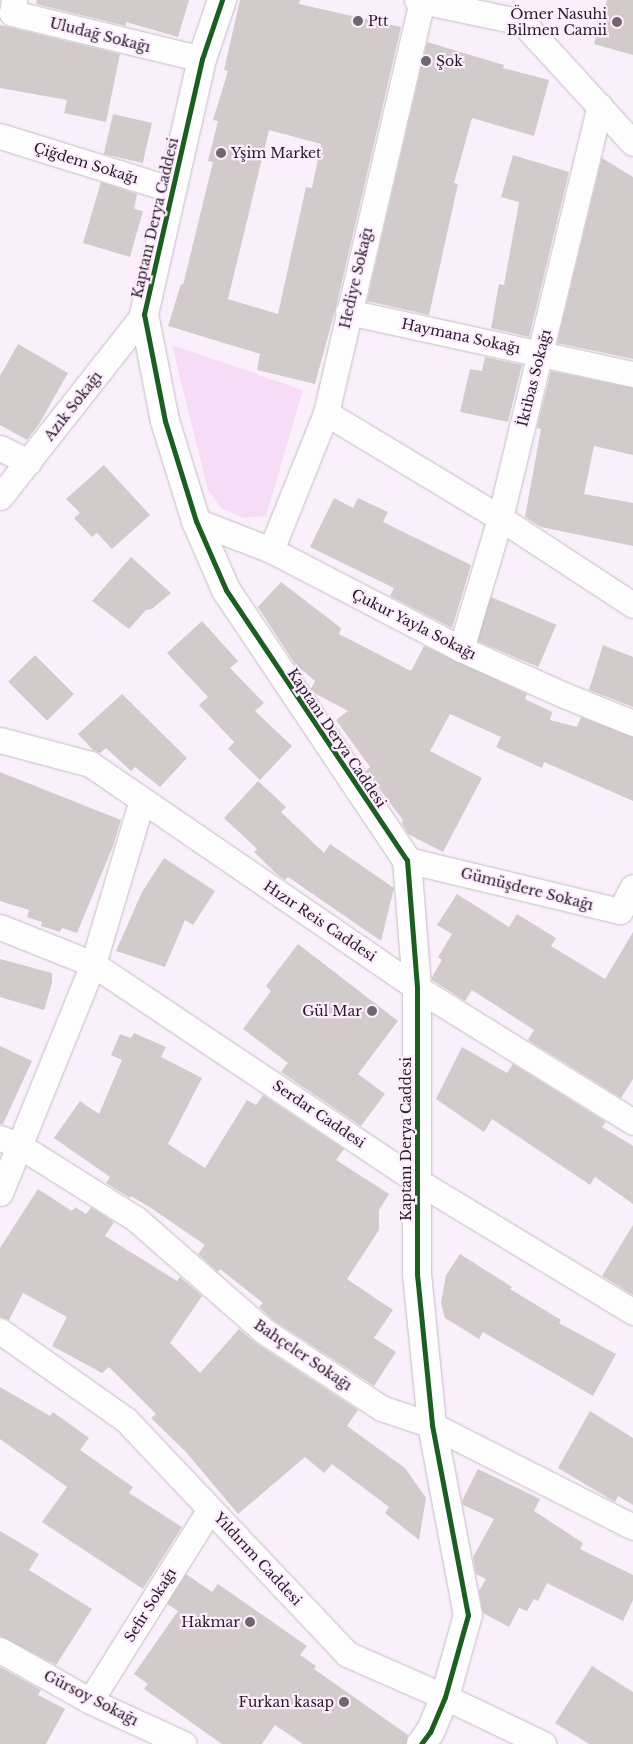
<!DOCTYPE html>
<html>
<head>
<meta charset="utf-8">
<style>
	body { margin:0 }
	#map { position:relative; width:633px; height:1744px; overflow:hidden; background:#faf0fb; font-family:"Libre Baskerville",serif }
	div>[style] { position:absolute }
	.green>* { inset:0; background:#f6dcf6 }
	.building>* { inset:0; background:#d2cbcb; transform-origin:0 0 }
	.roads { filter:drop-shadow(0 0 1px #c4bcc5) drop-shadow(0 0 1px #c4bcc5) }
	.minor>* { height:25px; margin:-12.5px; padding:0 12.5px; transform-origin:12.5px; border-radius:12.5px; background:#fefdfe }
	.tertiary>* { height:28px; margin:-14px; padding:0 14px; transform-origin:14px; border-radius:14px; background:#fefdfe }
	.cycleway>* { height:5px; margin:-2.5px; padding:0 2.5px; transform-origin:2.5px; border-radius:2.5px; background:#1b5e20 }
	.dots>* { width:14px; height:14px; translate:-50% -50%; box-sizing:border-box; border:2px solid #feecff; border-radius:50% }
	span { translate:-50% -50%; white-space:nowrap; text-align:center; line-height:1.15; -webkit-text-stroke:4.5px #feecff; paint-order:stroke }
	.poi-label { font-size:14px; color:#241c24 }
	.right { translate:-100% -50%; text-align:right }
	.left { translate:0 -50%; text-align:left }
	.street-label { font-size:14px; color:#241c24 }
</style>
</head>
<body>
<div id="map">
	<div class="green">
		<i style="clip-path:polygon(172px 345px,303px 390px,266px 516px,244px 518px,221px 508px,208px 490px)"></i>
	</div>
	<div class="building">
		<i style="clip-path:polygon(37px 0,189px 0,178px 37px,126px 22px,126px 26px,36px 4px)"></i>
		<i style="clip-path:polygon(evenodd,240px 0,300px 0,299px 4px,401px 27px,337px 303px,315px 384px,257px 370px,260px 354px,168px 326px,181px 284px,183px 285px,213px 162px,208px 161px,218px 121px,213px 120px,228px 71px,224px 70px,240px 0,269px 130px,321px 144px,312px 188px,306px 187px,278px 314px,228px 299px,269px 130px)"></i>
		<i style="clip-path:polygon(607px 0,633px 0,633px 55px,594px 44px)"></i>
		<i style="clip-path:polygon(0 25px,120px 54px,106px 122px,64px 113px,67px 100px,0 88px)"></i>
		<i style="clip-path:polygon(427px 42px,504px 65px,503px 68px,549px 80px,534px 136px,472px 118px,454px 183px,458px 184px,429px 315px,367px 301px)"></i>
		<i style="left:113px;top:114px;width:40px;height:41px;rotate:13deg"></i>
		<i style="clip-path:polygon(513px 155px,569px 172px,529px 337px,491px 328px,499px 284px,504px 285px,519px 202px,501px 197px)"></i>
		<i style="clip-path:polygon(602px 158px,633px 177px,633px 359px,557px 343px)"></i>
		<i style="clip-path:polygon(101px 182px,137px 194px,134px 209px,143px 211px,130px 257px,83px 243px)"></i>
		<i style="clip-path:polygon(18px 344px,68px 373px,39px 424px,27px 440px,0 425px,0 376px)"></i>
		<i style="clip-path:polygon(485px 357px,522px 365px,508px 422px,460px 412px,470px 369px,482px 371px)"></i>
		<i style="clip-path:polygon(551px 371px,633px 388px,633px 455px,594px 446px,584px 494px,633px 503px,633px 546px,541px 527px,525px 517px,541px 429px,537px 428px)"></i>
		<i style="clip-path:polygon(104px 465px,150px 515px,112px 549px,97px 533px,92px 537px,74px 518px,80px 513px,66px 499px)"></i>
		<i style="clip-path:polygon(334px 498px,353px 508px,358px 498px,388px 512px,383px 522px,471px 565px,452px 628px,390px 596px,394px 588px,310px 547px)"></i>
		<i style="clip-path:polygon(131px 557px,171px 593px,152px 609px,146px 610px,129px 629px,92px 601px)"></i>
		<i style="clip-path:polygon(281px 582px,341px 628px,339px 634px,411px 671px,424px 646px,527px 694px,525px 699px,552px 712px,550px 720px,577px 727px,581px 717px,633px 737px,633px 801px,544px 762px,542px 768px,496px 747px,501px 737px,450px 714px,430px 751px,482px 778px,443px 852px,408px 834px,402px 824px,403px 820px,366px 771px,370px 767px,336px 720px,348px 711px,314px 693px,311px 689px,315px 681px,295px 664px,258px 607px)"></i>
		<i style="left:491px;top:597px;width:71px;height:46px;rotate:23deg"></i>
		<i style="clip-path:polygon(202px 621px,238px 661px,230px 668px,264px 703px,255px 711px,292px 746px,260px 780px,228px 749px,234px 742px,199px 705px,208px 697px,167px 653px)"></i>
		<i style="clip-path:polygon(603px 645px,633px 657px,633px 707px,589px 690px)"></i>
		<i style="left:35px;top:655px;width:55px;height:38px;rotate:45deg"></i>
		<i style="clip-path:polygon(122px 694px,187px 758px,160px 787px,135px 767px,131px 771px,106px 748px,100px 753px,93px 750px,78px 734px)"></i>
		<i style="clip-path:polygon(0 772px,121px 820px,113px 846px,77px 933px,62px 928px,60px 932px,41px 926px,42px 922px,27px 917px,29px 910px,0 901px)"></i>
		<i style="clip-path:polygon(258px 781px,286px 807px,281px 812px,324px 853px,330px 844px,394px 888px,381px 941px,288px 877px,285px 880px,279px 876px,254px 852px,257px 849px,224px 818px)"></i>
		<i style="clip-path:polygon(164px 858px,215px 891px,193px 925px,185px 920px,165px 967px,116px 951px,142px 892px)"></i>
		<i style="clip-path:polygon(457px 894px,509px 927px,517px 914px,556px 938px,551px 946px,605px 979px,633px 932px,633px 1079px,621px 1098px,528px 1040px,534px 1030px,472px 990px,465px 1001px,432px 980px,432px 977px,442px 960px,438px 957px,452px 934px,437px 925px)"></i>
		<i style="clip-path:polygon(298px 944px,398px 1021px,358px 1074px,385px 1094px,361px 1126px,281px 1072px,288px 1063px,243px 1029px,271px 991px,266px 986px)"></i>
		<i style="clip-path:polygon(0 959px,52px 973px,52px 983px,44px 1010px,0 997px)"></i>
		<i style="clip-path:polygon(134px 1033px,166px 1047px,161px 1057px,202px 1078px,168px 1144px,205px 1168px,247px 1100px,256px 1105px,263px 1095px,344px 1149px,336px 1160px,389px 1194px,379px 1210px,379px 1230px,347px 1279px,393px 1310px,374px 1338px,396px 1352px,374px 1386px,273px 1320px,259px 1307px,263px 1303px,220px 1269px,218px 1272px,198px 1254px,205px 1245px,151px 1208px,131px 1196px,130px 1198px,106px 1183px,110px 1177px,54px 1138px,80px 1101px,99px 1114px,122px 1060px,111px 1055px,120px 1034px,131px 1038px)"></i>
		<i style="clip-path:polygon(0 1046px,32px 1061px,3px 1124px,0 1124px)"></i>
		<i style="clip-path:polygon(462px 1047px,507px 1073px,513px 1064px,606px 1122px,602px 1127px,633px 1146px,633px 1204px,595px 1177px,590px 1185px,492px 1119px,484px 1132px,436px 1099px)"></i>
		<i style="clip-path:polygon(38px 1189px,72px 1211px,75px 1207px,86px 1214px,91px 1207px,114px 1222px,105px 1236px,177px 1281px,180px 1277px,202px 1296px,170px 1343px,200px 1373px,239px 1329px,256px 1343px,358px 1410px,347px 1426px,405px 1468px,426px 1498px,419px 1540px,385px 1513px,389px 1507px,332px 1464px,324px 1473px,305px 1457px,238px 1514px,186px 1452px,151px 1418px,156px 1414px,109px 1367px,102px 1373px,52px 1346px,67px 1317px,23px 1293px,9px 1320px,0 1317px,0 1248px)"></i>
		<i style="clip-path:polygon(633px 1225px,633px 1295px,602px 1276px)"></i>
		<i style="clip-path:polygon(460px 1254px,512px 1287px,510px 1289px,561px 1320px,559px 1323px,616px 1354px,593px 1396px,483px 1332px,479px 1339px,445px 1318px,441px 1303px,446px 1275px)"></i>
		<i style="clip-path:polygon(0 1387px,50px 1416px,53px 1412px,89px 1438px,80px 1450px,133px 1487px,129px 1493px,182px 1527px,143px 1589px,42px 1522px,67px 1487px,0 1439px)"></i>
		<i style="clip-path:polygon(590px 1411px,633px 1438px,633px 1505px,618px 1496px,615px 1502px,558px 1468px)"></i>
		<i style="clip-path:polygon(478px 1469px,540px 1499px,534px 1511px,583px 1543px,580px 1549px,633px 1575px,633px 1600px,623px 1621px,547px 1583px,538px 1601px,534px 1599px,527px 1611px,519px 1608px,509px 1627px,483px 1613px,479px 1591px,486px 1579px,476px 1574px,473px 1557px,494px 1519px,463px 1505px,462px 1501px)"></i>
		<i style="clip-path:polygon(0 1531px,39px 1554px,29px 1570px,92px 1609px,56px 1665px,0 1636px)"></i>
		<i style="clip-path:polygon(186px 1574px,212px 1592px,218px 1584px,307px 1646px,300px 1655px,316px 1666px,314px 1669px,408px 1735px,406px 1744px,303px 1744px,275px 1725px,262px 1744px,222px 1744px,144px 1689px,148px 1684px,134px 1674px,178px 1611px,167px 1604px)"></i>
		<i style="clip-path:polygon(592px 1666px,633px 1692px,633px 1744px,589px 1744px,555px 1723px)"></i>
		<i style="clip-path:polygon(0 1667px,41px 1690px,38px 1695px,65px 1709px,46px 1744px,0 1744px)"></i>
	</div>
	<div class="roads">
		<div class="minor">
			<i style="left:14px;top:0;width:13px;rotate:99deg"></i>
			<i style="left:12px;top:13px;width:195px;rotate:13.6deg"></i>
			<i style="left:417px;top:0;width:107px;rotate:11.8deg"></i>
			<i style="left:522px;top:22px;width:164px;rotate:47.5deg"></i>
			<i style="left:0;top:136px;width:181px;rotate:17.3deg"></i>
			<i style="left:348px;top:312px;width:292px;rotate:12.3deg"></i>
			<i style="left:326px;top:413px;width:203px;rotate:31.1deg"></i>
			<i style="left:500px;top:518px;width:159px;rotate:33.2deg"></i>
			<i style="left:0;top:448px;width:32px;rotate:26deg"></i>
			<i style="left:0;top:497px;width:233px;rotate:-51.8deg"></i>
			<i style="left:196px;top:521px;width:80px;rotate:21.1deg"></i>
			<i style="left:271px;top:550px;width:214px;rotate:27.5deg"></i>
			<i style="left:461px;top:649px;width:113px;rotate:24.1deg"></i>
			<i style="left:564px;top:695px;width:74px;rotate:22.1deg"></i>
			<i style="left:271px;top:550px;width:148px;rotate:-68.1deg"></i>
			<i style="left:326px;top:413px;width:423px;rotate:-76.9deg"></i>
			<i style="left:461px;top:649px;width:137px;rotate:-73.4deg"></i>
			<i style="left:500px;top:518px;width:424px;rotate:-76.4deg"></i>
			<i style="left:0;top:740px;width:93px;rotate:14.9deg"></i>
			<i style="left:90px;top:764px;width:396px;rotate:34.4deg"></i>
			<i style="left:417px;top:988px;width:254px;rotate:31.8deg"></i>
			<i style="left:407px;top:860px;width:219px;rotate:13.5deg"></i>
			<i style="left:620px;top:911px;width:27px;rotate:-62deg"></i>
			<i style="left:0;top:927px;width:100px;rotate:21.7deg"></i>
			<i style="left:93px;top:964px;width:390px;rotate:33.8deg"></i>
			<i style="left:417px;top:1181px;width:253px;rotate:31.2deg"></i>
			<i style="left:0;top:1138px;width:22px;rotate:22deg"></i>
			<i style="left:20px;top:1146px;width:137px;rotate:32.2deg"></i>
			<i style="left:136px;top:1219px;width:170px;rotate:41.2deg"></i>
			<i style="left:264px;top:1331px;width:140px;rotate:33.3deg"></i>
			<i style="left:381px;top:1408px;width:54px;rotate:18.4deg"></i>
			<i style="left:432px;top:1425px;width:225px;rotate:26.9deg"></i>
			<i style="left:0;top:1193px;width:247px;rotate:-67.9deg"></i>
			<i style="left:93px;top:964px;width:171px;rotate:-73.4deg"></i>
			<i style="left:0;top:1331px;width:154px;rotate:35.2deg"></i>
			<i style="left:126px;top:1420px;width:322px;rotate:46.6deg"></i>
			<i style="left:347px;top:1654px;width:107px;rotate:23.7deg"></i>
			<i style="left:445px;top:1697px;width:109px;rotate:25.6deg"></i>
			<i style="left:0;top:1650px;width:103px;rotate:29.5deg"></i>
			<i style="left:90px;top:1701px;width:103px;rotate:24.6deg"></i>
			<i style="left:90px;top:1701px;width:226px;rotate:-58deg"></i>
		</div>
		<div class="tertiary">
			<i style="left:222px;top:0;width:62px;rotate:108.7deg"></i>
			<i style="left:202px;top:59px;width:262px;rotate:102.8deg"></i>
			<i style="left:144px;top:314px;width:109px;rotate:78.9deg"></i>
			<i style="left:165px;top:421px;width:105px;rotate:72.8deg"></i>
			<i style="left:196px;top:521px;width:75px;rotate:66.5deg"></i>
			<i style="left:226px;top:590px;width:325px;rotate:56.2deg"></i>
			<i style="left:407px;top:860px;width:128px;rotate:85.5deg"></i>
			<i style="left:417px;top:988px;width:286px;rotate:90deg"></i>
			<i style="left:417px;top:1274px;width:152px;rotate:84.3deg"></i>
			<i style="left:432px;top:1425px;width:193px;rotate:79.3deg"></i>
			<i style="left:468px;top:1615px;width:85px;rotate:105.7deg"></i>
			<i style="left:445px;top:1697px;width:38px;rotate:113deg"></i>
			<i style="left:430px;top:1732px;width:15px;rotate:127deg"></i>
		</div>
	</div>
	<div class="cycleway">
		<i style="left:222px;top:0;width:62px;rotate:108.7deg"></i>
		<i style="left:202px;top:59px;width:262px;rotate:102.8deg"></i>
		<i style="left:144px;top:314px;width:109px;rotate:78.9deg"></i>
		<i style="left:165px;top:421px;width:105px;rotate:72.8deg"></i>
		<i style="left:196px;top:521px;width:75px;rotate:66.5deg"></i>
		<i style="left:226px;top:590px;width:325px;rotate:56.2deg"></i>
		<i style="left:407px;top:860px;width:128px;rotate:85.5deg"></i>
		<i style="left:417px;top:988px;width:286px;rotate:90deg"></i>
		<i style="left:417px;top:1274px;width:152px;rotate:84.3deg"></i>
		<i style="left:432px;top:1425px;width:193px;rotate:79.3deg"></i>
		<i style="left:468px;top:1615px;width:85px;rotate:105.7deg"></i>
		<i style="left:445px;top:1697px;width:38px;rotate:113deg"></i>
		<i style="left:430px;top:1732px;width:15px;rotate:127deg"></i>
	</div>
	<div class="dots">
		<i style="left:358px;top:21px;background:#6f666f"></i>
		<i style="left:617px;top:22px;background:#6f666f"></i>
		<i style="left:426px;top:61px;background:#6f666f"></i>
		<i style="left:221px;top:153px;background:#6f666f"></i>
		<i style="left:372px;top:1011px;background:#6f666f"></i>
		<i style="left:250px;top:1622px;background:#6f666f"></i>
		<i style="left:344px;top:1702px;background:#6f666f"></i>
	</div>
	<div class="poi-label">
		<span class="right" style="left:607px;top:22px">Ömer Nasuhi<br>Bilmen Camii</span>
		<span class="left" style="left:368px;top:21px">Ptt</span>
		<span class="left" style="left:436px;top:61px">Şok</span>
		<span class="left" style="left:231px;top:153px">Yşim Market</span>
		<span class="right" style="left:362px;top:1011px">Gül Mar</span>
		<span class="right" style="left:240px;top:1622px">Hakmar</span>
		<span class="right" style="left:334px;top:1702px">Furkan kasap</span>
	</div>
	<div class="street-label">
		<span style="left:100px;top:35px;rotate:14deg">Uludağ Sokağı</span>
		<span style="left:86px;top:163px;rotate:17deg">Çiğdem Sokağı</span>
		<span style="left:155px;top:218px;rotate:-77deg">Kaptanı Derya Caddesi</span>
		<span style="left:356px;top:278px;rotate:-77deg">Hediye Sokağı</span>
		<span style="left:461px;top:336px;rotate:12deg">Haymana Sokağı</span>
		<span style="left:534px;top:378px;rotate:-76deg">İktibas Sokağı</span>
		<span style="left:73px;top:406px;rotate:-52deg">Azık Sokağı</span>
		<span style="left:414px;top:624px;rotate:27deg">Çukur Yayla Sokağı</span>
		<span style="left:337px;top:738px;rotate:56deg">Kaptanı Derya Caddesi</span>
		<span style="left:527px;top:889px;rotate:14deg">Gümüşdere Sokağı</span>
		<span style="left:320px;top:921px;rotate:34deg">Hızır Reis Caddesi</span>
		<span style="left:319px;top:1114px;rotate:34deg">Serdar Caddesi</span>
		<span style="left:406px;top:1139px;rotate:-90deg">Kaptanı Derya Caddesi</span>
		<span style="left:303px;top:1355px;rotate:34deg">Bahçeler Sokağı</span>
		<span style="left:258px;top:1559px;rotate:47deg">Yıldırım Caddesi</span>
		<span style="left:150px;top:1605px;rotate:-58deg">Sefir Sokağı</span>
		<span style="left:91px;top:1698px;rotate:27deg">Gürsoy Sokağı</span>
	</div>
</div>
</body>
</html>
